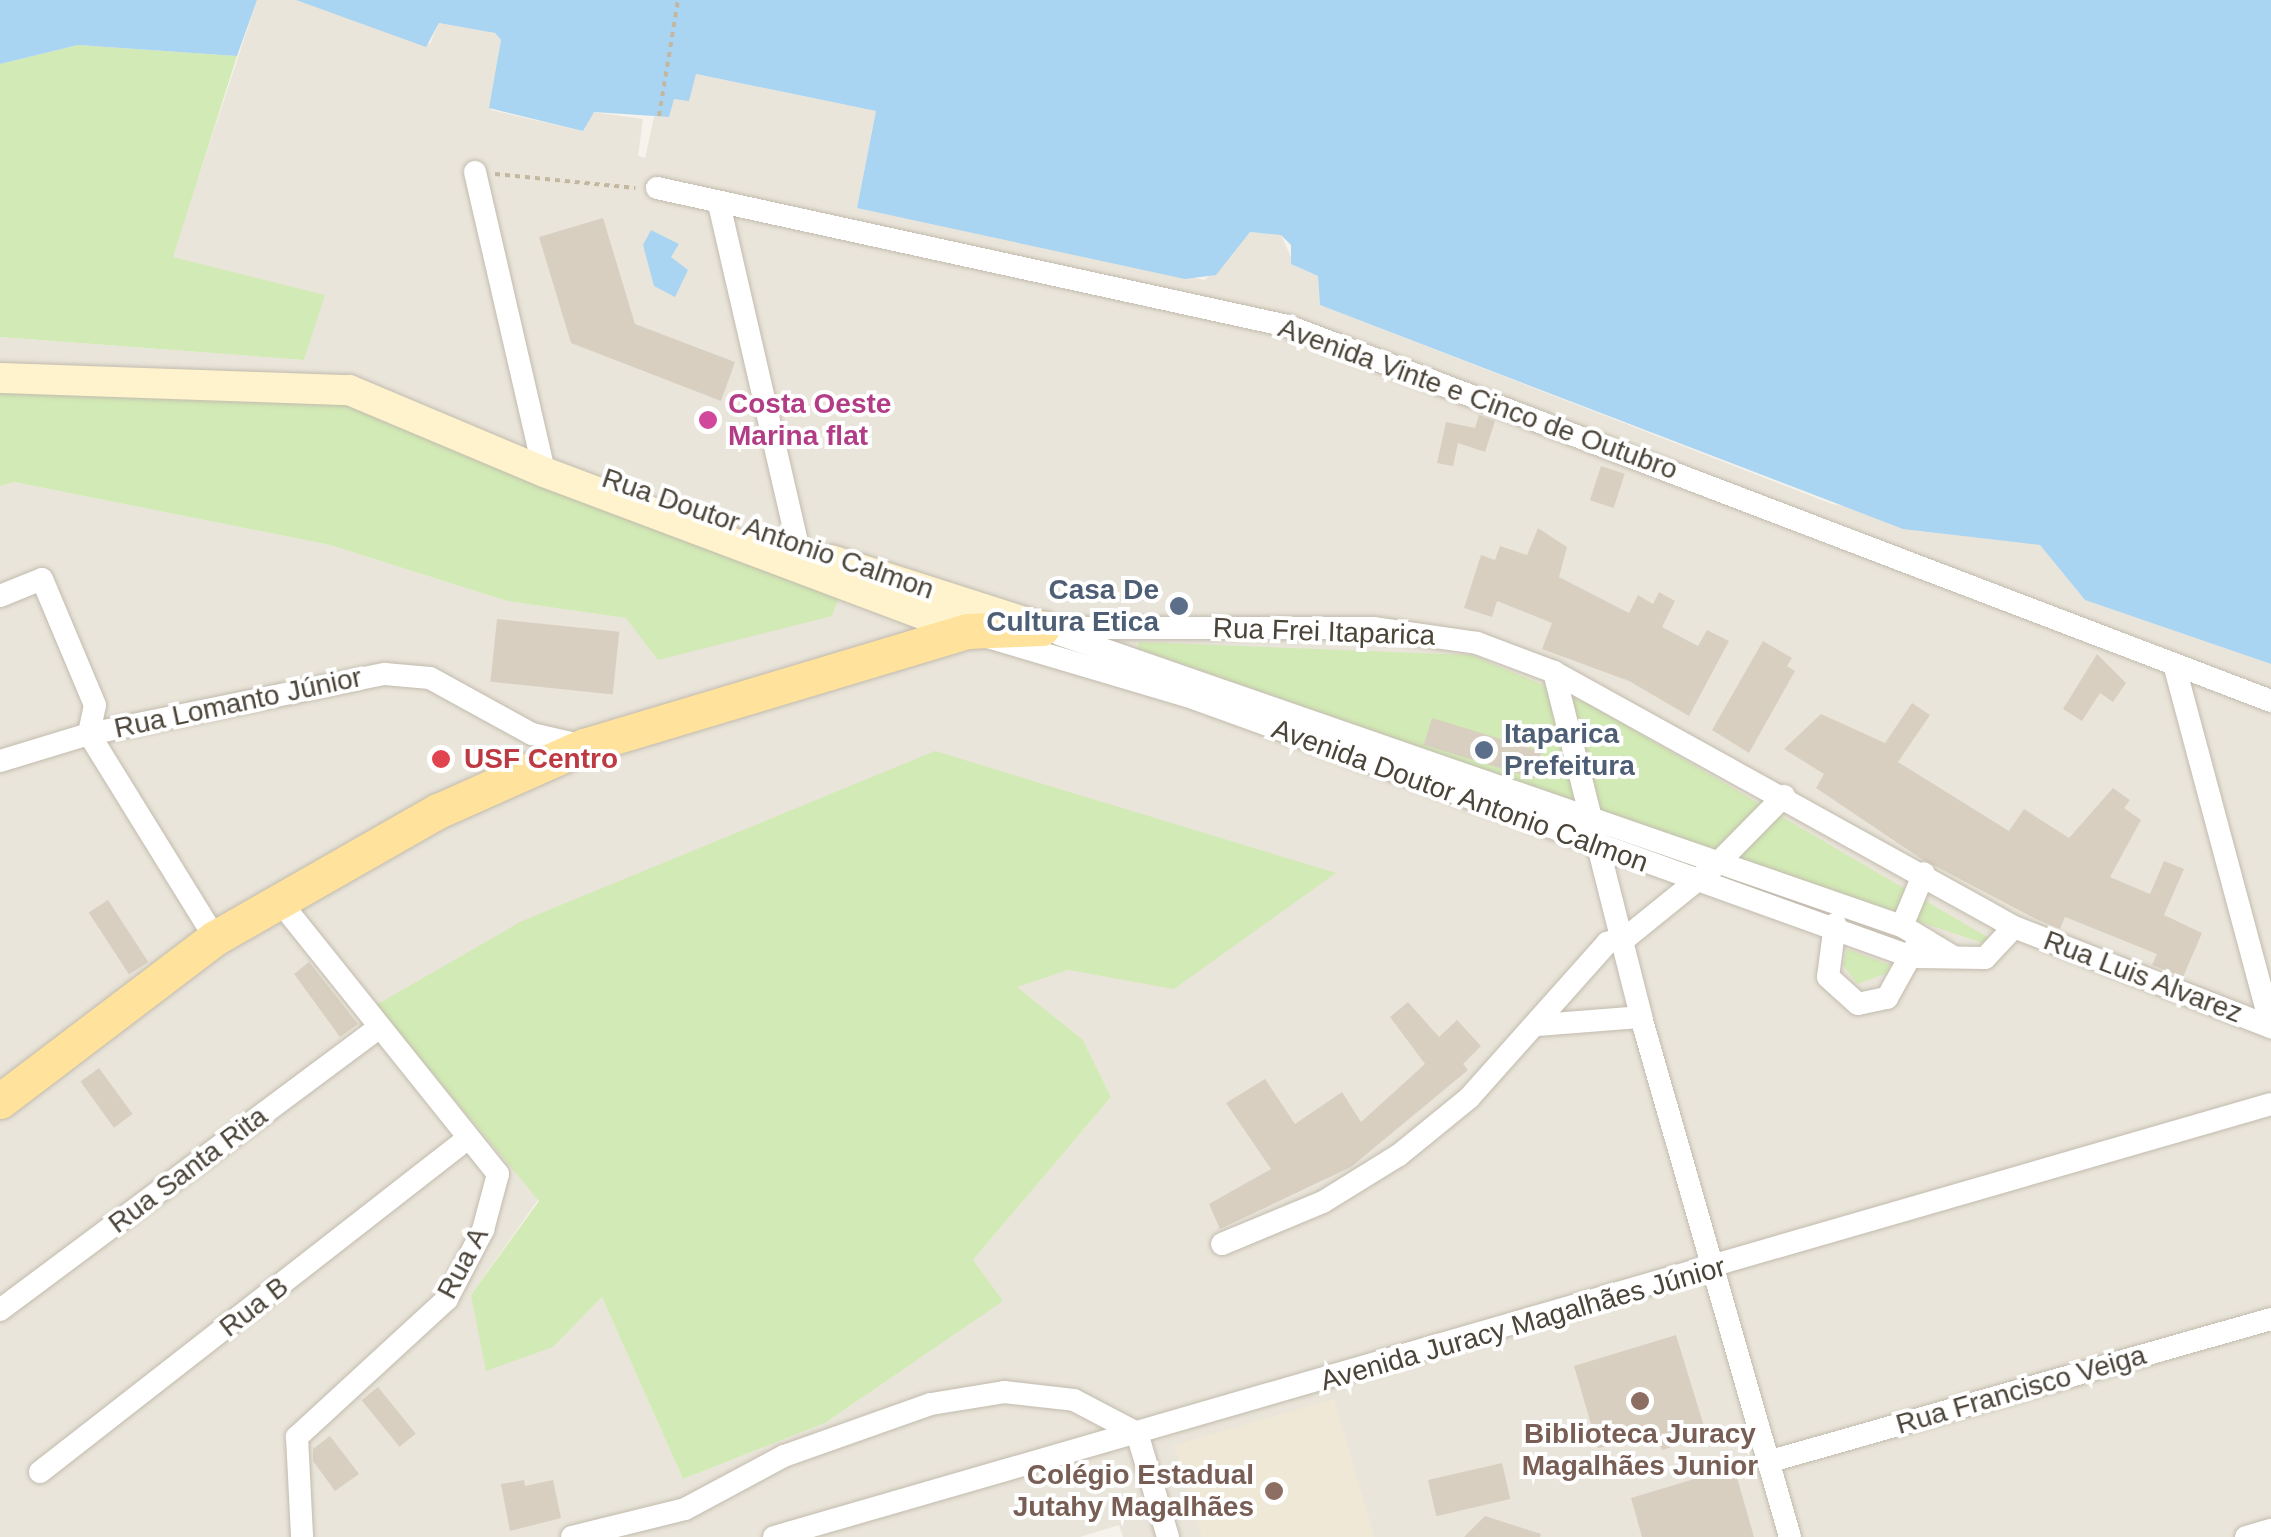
<!DOCTYPE html>
<html>
<head>
<meta charset="utf-8">
<style>
	body { margin:0 }
	#map { position:relative; width:2271px; height:1537px; overflow:hidden; background:#f6f3ec; font-family:Arial,sans-serif }
	div>[style] { position:absolute }
	.residential>* { inset:0; background:#eae5da }
	.education>* { inset:0; background:#efe8d6 }
	.green>* { inset:0; background:#d2eab5 }
	.water>* { inset:0; background:#a9d4f2 }
	.building>* { inset:0; background:#d8cfc1; transform-origin:0 0 }
	.path>* { height:4px; margin-top:-2px; transform-origin:0; background:repeating-linear-gradient(90deg,#c4b79f 0 5px,transparent 0 10px) }
	.roads { filter:drop-shadow(0 0 2px #c2bbae) drop-shadow(0 0 2px #c2bbae) }
	.street>* { height:22px; margin:-11px; padding:0 11px; transform-origin:11px; border-radius:11px; background:#fff }
	.secondary>* { height:30px; margin:-15px; padding:0 15px; transform-origin:15px; border-radius:15px; background:#fff3cd }
	.primary>* { height:35px; margin:-17.5px; padding:0 17.5px; transform-origin:17.5px; border-radius:17.5px; background:#ffe39c }
	.dots>* { width:28px; height:28px; translate:-50% -50%; box-sizing:border-box; border:5px solid #fff; border-radius:50% }
	span { translate:-50% -50%; white-space:nowrap; text-align:center; line-height:1.15; -webkit-text-stroke:8px #fff; paint-order:stroke }
	.street-label { font-size:28px; color:#4b4439 }
	.hotel-label { font-size:28px; color:#b23c85; font-weight:700 }
	.left { translate:0 -50%; text-align:left }
	.service-label { font-size:28px; color:#4e5e75; font-weight:700 }
	.right { translate:-100% -50%; text-align:right }
	.health-label { font-size:28px; color:#be3a42; font-weight:700 }
	.education-label { font-size:28px; color:#785e54; font-weight:700 }
</style>
</head>
<body>
<div id="map">
	<div class="residential">
		<i style="clip-path:polygon(evenodd,257px 0,296px 0,430px 44px,439px 23px,495px 33px,501px 40px,491px 110px,583px 131px,593px 112px,643px 119px,638px 156px,645px 158px,654px 117px,696px 74px,876px 111px,857px 208px,1205px 280px,1250px 232px,1281px 235px,1295px 266px,1318px 276px,1320px 305px,1832px 504px,2040px 545px,2085px 600px,2271px 664px,2271px 1537px,1123px 1537px,1119px 1525px,1080px 1537px,0 1537px,0 486px,14px 482px,330px 545px,507px 601px,626px 618px,832px 616px,0 388px,0 337px,304px 360px,324px 295px,172px 257px,257px 0,935px 752px,1175px 988px,1068px 970px,1016px 987px,1083px 1040px,1111px 1097px,973px 1260px,1002px 1301px,825px 1423px,683px 1479px,602px 1297px,553px 1347px,471px 1295px,816px 805px,935px 752px)"></i>
	</div>
	<div class="education">
		<i style="clip-path:polygon(1334px 1399px,1374px 1537px,1202px 1537px,1174px 1445px)"></i>
	</div>
	<div class="green">
		<i style="clip-path:polygon(78px 45px,237px 56px,173px 257px,325px 295px,304px 360px,0 337px,0 64px)"></i>
		<i style="clip-path:polygon(0 388px,319px 395px,840px 593px,832px 616px,658px 660px,626px 618px,507px 601px,330px 545px,14px 482px,0 486px)"></i>
		<i style="clip-path:polygon(1139px 642px,1471px 655px,1589px 704px,1989px 938px,1986px 944px,1875px 907px,1137px 648px)"></i>
		<i style="clip-path:polygon(935px 751px,1336px 873px,1174px 989px,1068px 970px,1017px 987px,1083px 1040px,1111px 1097px,973px 1260px,1003px 1301px,825px 1423px,683px 1479px,602px 1297px,553px 1347px,486px 1371px,471px 1295px,539px 1201px,376px 1005px,522px 921px)"></i>
		<i style="clip-path:polygon(1847px 949px,1890px 965px,1887px 973px,1858px 984px,1843px 965px)"></i>
	</div>
	<div class="water">
		<i style="clip-path:polygon(0 0,257px 0,237px 56px,78px 45px,0 64px)"></i>
		<i style="clip-path:polygon(296px 0,2271px 0,2271px 664px,2085px 600px,2040px 545px,1903px 529px,1320px 305px,1318px 276px,1291px 264px,1291px 245px,1281px 235px,1250px 232px,1216px 275px,1185px 279px,857px 208px,876px 111px,696px 74px,689px 101px,674px 99px,669px 117px,594px 112px,583px 131px,489px 108px,501px 40px,495px 33px,439px 23px,426px 47px)"></i>
		<i style="clip-path:polygon(651px 230px,679px 244px,671px 257px,688px 270px,675px 297px,654px 286px,643px 245px)"></i>
	</div>
	<div class="building">
		<i style="clip-path:polygon(603px 218px,635px 324px,735px 362px,721px 401px,571px 343px,539px 237px)"></i>
		<i style="clip-path:polygon(1479px 415px,1495px 421px,1485px 452px,1458px 443px,1453px 466px,1437px 463px,1446px 422px,1475px 428px)"></i>
		<i style="left:1601px;top:466px;width:25px;height:36px;rotate:18deg"></i>
		<i style="clip-path:polygon(1538px 528px,1567px 547px,1559px 577px,1629px 613px,1638px 595px,1653px 604px,1659px 592px,1675px 601px,1662px 627px,1698px 646px,1707px 630px,1729px 641px,1689px 716px,1629px 681px,1542px 649px,1552px 623px,1497px 601px,1492px 617px,1464px 608px,1481px 555px,1495px 560px,1500px 546px,1527px 555px)"></i>
		<i style="left:497px;top:619px;width:123px;height:63px;rotate:6deg"></i>
		<i style="clip-path:polygon(1763px 641px,1792px 658px,1787px 666px,1795px 671px,1749px 753px,1712px 730px)"></i>
		<i style="clip-path:polygon(2097px 654px,2126px 683px,2113px 702px,2100px 693px,2082px 721px,2063px 709px)"></i>
		<i style="clip-path:polygon(1912px 703px,1930px 715px,1898px 762px,2009px 831px,2024px 809px,2069px 838px,2113px 788px,2130px 800px,2124px 808px,2141px 820px,2110px 877px,2150px 894px,2164px 861px,2184px 869px,2164px 915px,2202px 933px,2183px 977px,2152px 965px,2157px 954px,2065px 917px,2060px 929px,2036px 919px,1920px 858px,1816px 788px,1824px 774px,1784px 749px,1821px 714px,1885px 743px)"></i>
		<i style="left:1432px;top:718px;width:115px;height:28px;rotate:17deg"></i>
		<i style="left:108px;top:900px;width:74px;height:23px;rotate:57deg"></i>
		<i style="clip-path:polygon(309px 962px,358px 1024px,340px 1037px,294px 974px)"></i>
		<i style="clip-path:polygon(1408px 1002px,1439px 1037px,1457px 1020px,1481px 1046px,1463px 1064px,1468px 1070px,1351px 1167px,1220px 1229px,1209px 1204px,1271px 1169px,1226px 1103px,1265px 1079px,1295px 1124px,1342px 1092px,1361px 1122px,1425px 1064px,1390px 1017px)"></i>
		<i style="left:99px;top:1068px;width:57px;height:23px;rotate:54deg"></i>
		<i style="clip-path:polygon(1676px 1335px,1707px 1436px,1662px 1450px,1658px 1439px,1598px 1448px,1574px 1366px)"></i>
		<i style="left:378px;top:1387px;width:60px;height:21px;rotate:51deg"></i>
		<i style="clip-path:polygon(330px 1436px,359px 1474px,335px 1491px,313px 1461px,313px 1449px)"></i>
		<i style="left:1502px;top:1463px;width:37px;height:76px;rotate:77deg"></i>
		<i style="clip-path:polygon(1734px 1467px,1754px 1537px,1642px 1537px,1631px 1498px)"></i>
		<i style="clip-path:polygon(524px 1480px,525px 1486px,553px 1480px,561px 1518px,510px 1531px,501px 1484px)"></i>
		<i style="clip-path:polygon(1485px 1516px,1541px 1534px,1540px 1537px,1464px 1537px)"></i>
	</div>
	<div class="path">
		<i style="left:659px;top:116px;width:118px;rotate:-80.7deg"></i>
		<i style="left:495px;top:174px;width:141px;rotate:5.7deg"></i>
	</div>
	<div class="roads">
		<div class="street">
			<i style="left:475px;top:172px;width:308px;rotate:77deg"></i>
			<i style="left:657px;top:188px;width:646px;rotate:12.34deg"></i>
			<i style="left:1288px;top:326px;width:1052px;rotate:20.88deg"></i>
			<i style="left:719px;top:204px;width:375px;rotate:77deg"></i>
			<i style="left:0;top:596px;width:45px;rotate:-22deg"></i>
			<i style="left:42px;top:579px;width:137px;rotate:67.2deg"></i>
			<i style="left:95px;top:705px;width:30px;rotate:102deg"></i>
			<i style="left:89px;top:734px;width:240px;rotate:58.3deg"></i>
			<i style="left:1042px;top:628px;width:331px"></i>
			<i style="left:1373px;top:628px;width:105px;rotate:8.2deg"></i>
			<i style="left:1477px;top:643px;width:82px;rotate:20.6deg"></i>
			<i style="left:1554px;top:672px;width:526px;rotate:29deg"></i>
			<i style="left:2014px;top:927px;width:276px;rotate:21.3deg"></i>
			<i style="left:1059px;top:634px;width:892px;rotate:19.11deg"></i>
			<i style="left:1902px;top:926px;width:58px;rotate:31deg"></i>
			<i style="left:991px;top:638px;width:204px;rotate:16.5deg"></i>
			<i style="left:1187px;top:696px;width:771px;rotate:19.8deg"></i>
			<i style="left:1912px;top:957px;width:73px;rotate:0.8deg"></i>
			<i style="left:1985px;top:958px;width:42px;rotate:-46.9deg"></i>
			<i style="left:2174px;top:664px;width:376px;rotate:75deg"></i>
			<i style="left:1554px;top:672px;width:356px;rotate:75.8deg"></i>
			<i style="left:1641px;top:1017px;width:541px;rotate:74.01deg"></i>
			<i style="left:0;top:761px;width:93px;rotate:-16.9deg"></i>
			<i style="left:89px;top:734px;width:302px;rotate:-11.5deg"></i>
			<i style="left:385px;top:674px;width:45px;rotate:5.1deg"></i>
			<i style="left:430px;top:678px;width:116px;rotate:28.8deg"></i>
			<i style="left:532px;top:734px;width:53px;rotate:13deg"></i>
			<i style="left:281px;top:903px;width:347px;rotate:51.3deg"></i>
			<i style="left:498px;top:1174px;width:58px;rotate:105deg"></i>
			<i style="left:483px;top:1230px;width:78px;rotate:117.6deg"></i>
			<i style="left:447px;top:1299px;width:204px;rotate:137.4deg"></i>
			<i style="left:297px;top:1437px;width:100px;rotate:87.1deg"></i>
			<i style="left:1835px;top:924px;width:53px;rotate:97.5deg"></i>
			<i style="left:1828px;top:977px;width:40px;rotate:42deg"></i>
			<i style="left:1858px;top:1004px;width:30px;rotate:-12deg"></i>
			<i style="left:1887px;top:998px;width:60px;rotate:-60.9deg"></i>
			<i style="left:1902px;top:926px;width:57px;rotate:-67.5deg"></i>
			<i style="left:1539px;top:1025px;width:102px;rotate:-4.5deg"></i>
			<i style="left:1222px;top:1244px;width:109px;rotate:-22.6deg"></i>
			<i style="left:1323px;top:1202px;width:89px;rotate:-31.7deg"></i>
			<i style="left:1399px;top:1155px;width:90px;rotate:-39.2deg"></i>
			<i style="left:1469px;top:1098px;width:208px;rotate:-48.3deg"></i>
			<i style="left:1607px;top:943px;width:21px;rotate:-17deg"></i>
			<i style="left:1627px;top:937px;width:114px;rotate:-39deg"></i>
			<i style="left:1716px;top:865px;width:97px;rotate:-45.4deg"></i>
			<i style="left:0;top:1310px;width:468px;rotate:-36.7deg"></i>
			<i style="left:1771px;top:1461px;width:520px;rotate:-15.85deg"></i>
			<i style="left:40px;top:1472px;width:541px;rotate:-37.95deg"></i>
			<i style="left:572px;top:1537px;width:116px;rotate:-13.9deg"></i>
			<i style="left:685px;top:1509px;width:112px;rotate:-28.2deg"></i>
			<i style="left:784px;top:1456px;width:156px;rotate:-19.5deg"></i>
			<i style="left:931px;top:1404px;width:74px;rotate:-9.3deg"></i>
			<i style="left:1004px;top:1392px;width:70px;rotate:6.5deg"></i>
			<i style="left:1074px;top:1400px;width:71px;rotate:27.6deg"></i>
			<i style="left:1137px;top:1433px;width:109px;rotate:73.4deg"></i>
			<i style="left:774px;top:1537px;width:1558px;rotate:-16.13deg"></i>
			<i style="left:2246px;top:1537px;width:26px;rotate:-16deg"></i>
		</div>
		<div class="secondary">
			<i style="left:0;top:378px;width:349px;rotate:2deg"></i>
			<i style="left:349px;top:390px;width:212px;rotate:22.8deg"></i>
			<i style="left:544px;top:472px;width:452px;rotate:20.6deg"></i>
			<i style="left:831px;top:560px;width:209px;rotate:17.8deg"></i>
		</div>
		<div class="primary">
			<i style="left:0;top:1101px;width:270px;rotate:-37.2deg"></i>
			<i style="left:215px;top:938px;width:257px;rotate:-29.7deg"></i>
			<i style="left:438px;top:811px;width:160px;rotate:-24deg"></i>
			<i style="left:584px;top:746px;width:400px;rotate:-16.7deg"></i>
			<i style="left:967px;top:631px;width:75px;rotate:-2.3deg"></i>
		</div>
	</div>
	<div class="dots">
		<i style="left:708px;top:420px;background:#d1479c"></i>
		<i style="left:1179px;top:606px;background:#5c6f8a"></i>
		<i style="left:1484px;top:750px;background:#5c6f8a"></i>
		<i style="left:441px;top:759px;background:#e0444e"></i>
		<i style="left:1640px;top:1401px;background:#8d6e63"></i>
		<i style="left:1274px;top:1491px;background:#8d6e63"></i>
	</div>
	<div class="street-label">
		<span style="left:1478px;top:399px;rotate:20deg">Avenida Vinte e Cinco de Outubro</span>
		<span style="left:768px;top:534px;rotate:19deg">Rua Doutor Antonio Calmon</span>
		<span style="left:1324px;top:632px;rotate:2deg">Rua Frei Itaparica</span>
		<span style="left:238px;top:703px;rotate:-12deg">Rua Lomanto Júnior</span>
		<span style="left:1460px;top:796px;rotate:20deg">Avenida Doutor Antonio Calmon</span>
		<span style="left:2143px;top:977px;rotate:21deg">Rua Luis Alvarez</span>
		<span style="left:188px;top:1170px;rotate:-37deg">Rua Santa Rita</span>
		<span style="left:463px;top:1263px;rotate:-62deg">Rua A</span>
		<span style="left:254px;top:1307px;rotate:-38deg">Rua B</span>
		<span style="left:1523px;top:1324px;rotate:-16deg">Avenida Juracy Magalhães Júnior</span>
		<span style="left:2021px;top:1390px;rotate:-16deg">Rua Francisco Veiga</span>
	</div>
	<div class="hotel-label">
		<span class="left" style="left:728px;top:420px">Costa Oeste<br>Marina flat</span>
	</div>
	<div class="service-label">
		<span class="right" style="left:1159px;top:606px">Casa De<br>Cultura Etica</span>
		<span class="left" style="left:1504px;top:750px">Itaparica<br>Prefeitura</span>
	</div>
	<div class="health-label">
		<span class="left" style="left:464px;top:759px">USF Centro</span>
	</div>
	<div class="education-label">
		<span style="left:1640px;top:1450px">Biblioteca Juracy<br>Magalhães Junior</span>
		<span class="right" style="left:1254px;top:1491px">Colégio Estadual<br>Jutahy Magalhães</span>
	</div>
</div>
</body>
</html>
